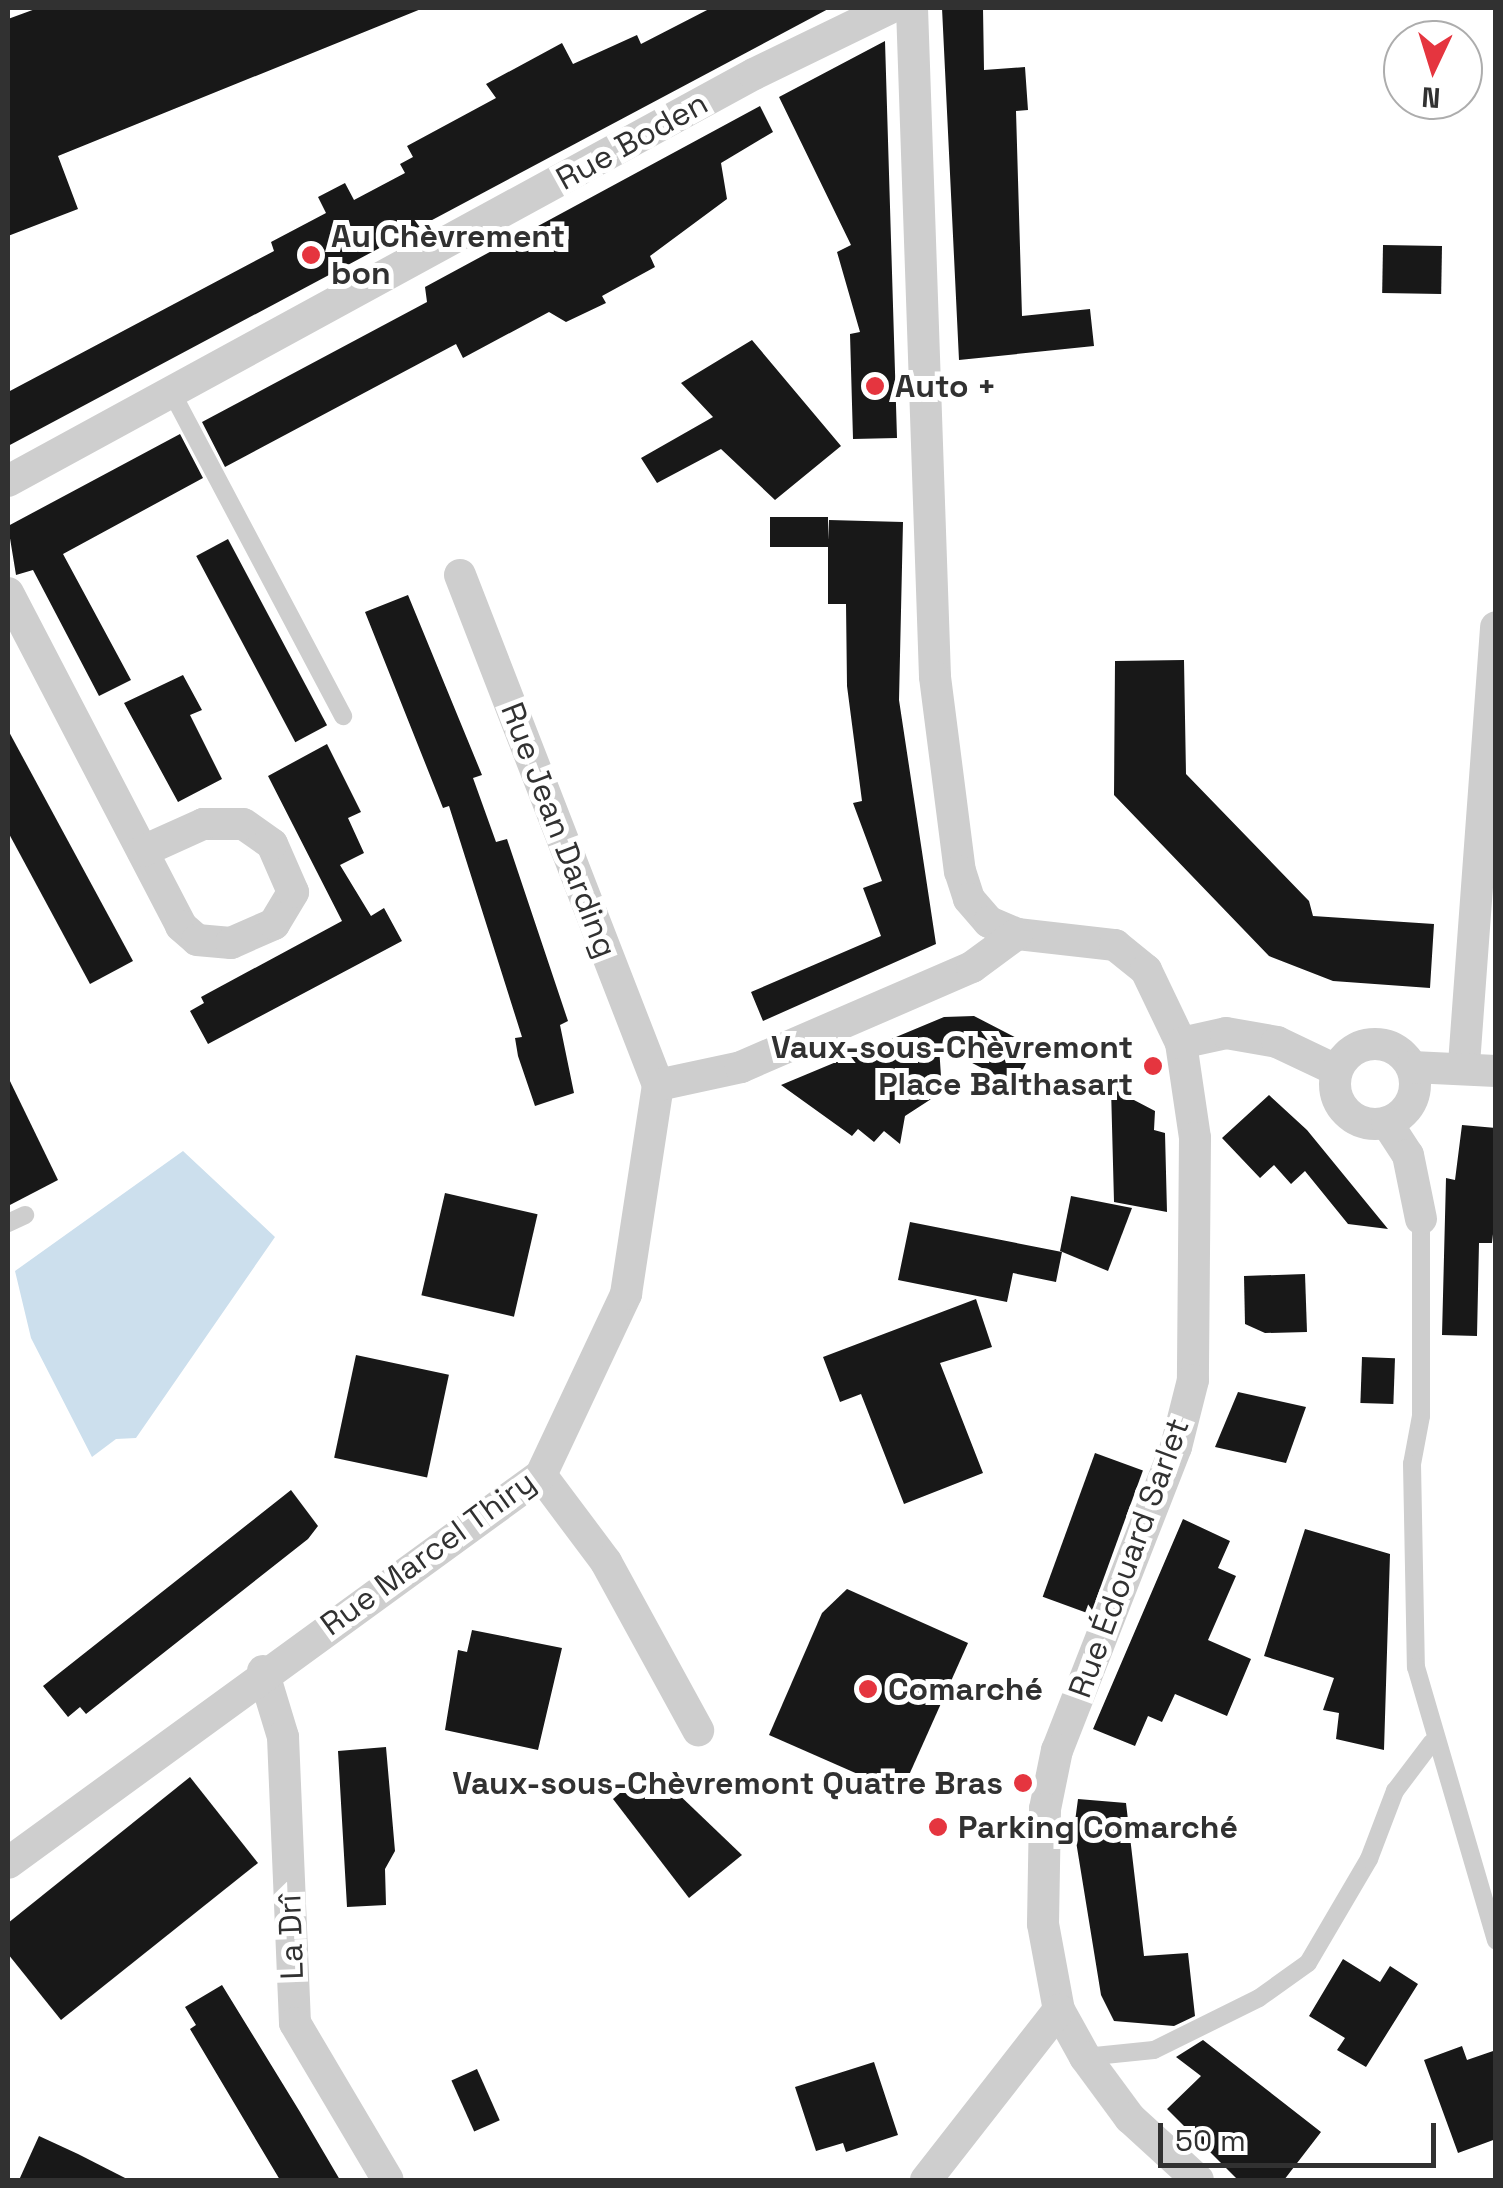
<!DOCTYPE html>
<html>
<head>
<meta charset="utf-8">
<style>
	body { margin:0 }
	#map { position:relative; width:1503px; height:2188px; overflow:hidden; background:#fff; font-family:"Space Grotesk",sans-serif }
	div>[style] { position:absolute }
	.water>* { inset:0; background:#ccdfed }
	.building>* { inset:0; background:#181818; transform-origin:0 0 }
	.service>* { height:18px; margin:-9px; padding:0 9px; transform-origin:9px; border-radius:9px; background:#cecece }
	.minor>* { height:32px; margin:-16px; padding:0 16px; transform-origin:16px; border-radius:16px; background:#cecece }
	.minor>.ring { margin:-16px; padding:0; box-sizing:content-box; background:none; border:32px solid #cecece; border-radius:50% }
	.dots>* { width:28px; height:28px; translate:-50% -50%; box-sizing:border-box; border:5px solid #fff; border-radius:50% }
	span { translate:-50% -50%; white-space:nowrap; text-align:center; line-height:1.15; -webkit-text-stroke:10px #fff; paint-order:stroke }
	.street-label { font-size:32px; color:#313131 }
	.poi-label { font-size:32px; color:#313131; font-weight:700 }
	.left { translate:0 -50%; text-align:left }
	.right { translate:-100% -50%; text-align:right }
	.frame { position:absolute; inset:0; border:10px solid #313131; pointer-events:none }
	.north { position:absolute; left:1383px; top:20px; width:100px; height:100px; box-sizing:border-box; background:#fff; border:2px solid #adadad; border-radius:50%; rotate:184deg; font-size:28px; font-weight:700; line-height:40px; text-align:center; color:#313131 }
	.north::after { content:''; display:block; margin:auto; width:35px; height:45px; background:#e5353f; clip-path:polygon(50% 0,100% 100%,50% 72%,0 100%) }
	.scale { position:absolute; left:1158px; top:2123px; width:278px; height:45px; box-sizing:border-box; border:5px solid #313131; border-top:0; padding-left:12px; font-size:30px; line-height:35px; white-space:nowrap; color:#313131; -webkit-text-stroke:8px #fff; paint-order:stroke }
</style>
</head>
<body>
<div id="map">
	<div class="water">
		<i style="clip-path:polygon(183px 1151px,275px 1237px,136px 1438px,116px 1439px,92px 1457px,31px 1338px,15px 1271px)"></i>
	</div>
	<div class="building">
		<i style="clip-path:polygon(38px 8px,421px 8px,421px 9px,58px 156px,78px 209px,8px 236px,8px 19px)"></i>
		<i style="clip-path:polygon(711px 8px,830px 8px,8px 446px,8px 392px,274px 251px,271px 242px,326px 213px,318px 197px,345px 183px,354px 200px,405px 173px,400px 164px,413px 157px,407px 146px,496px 98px,486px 84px,562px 43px,573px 64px,637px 35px,641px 44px)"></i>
		<i style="clip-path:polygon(942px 8px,983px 8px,984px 70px,1025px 67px,1028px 110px,1016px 111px,1022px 316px,1090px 309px,1094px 346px,959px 360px)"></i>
		<i style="clip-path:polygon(885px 41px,897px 438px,853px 439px,850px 334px,860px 332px,837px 252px,851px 245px,779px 97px)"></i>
		<i style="clip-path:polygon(760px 106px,773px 132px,721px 163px,727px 199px,650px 256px,655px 267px,602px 296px,606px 303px,566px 322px,549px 312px,463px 358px,456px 344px,225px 467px,202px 422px,427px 302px,425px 287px)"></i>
		<i style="left:1442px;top:246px;width:48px;height:59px;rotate:91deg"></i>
		<i style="clip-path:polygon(752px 340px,841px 446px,775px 500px,721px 449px,657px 483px,641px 458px,713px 417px,681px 383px)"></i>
		<i style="clip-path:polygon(180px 434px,203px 478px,63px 554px,131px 680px,99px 696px,33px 570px,16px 575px,8px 526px)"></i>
		<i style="clip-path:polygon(770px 517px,828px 517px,828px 540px,829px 520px,903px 522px,899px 700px,936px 944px,763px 1021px,751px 992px,881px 936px,863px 888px,882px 881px,853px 803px,862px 801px,847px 686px,846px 604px,828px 604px,828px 547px,770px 547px)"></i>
		<i style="left:228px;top:539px;width:211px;height:36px;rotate:62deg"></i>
		<i style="clip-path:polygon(408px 595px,482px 775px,473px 778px,496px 842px,507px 839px,568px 1021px,560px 1025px,574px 1093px,535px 1106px,518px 1056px,515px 1038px,522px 1037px,449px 806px,443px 808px,365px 612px)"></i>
		<i style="clip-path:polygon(1184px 660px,1186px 774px,1309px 901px,1313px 916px,1434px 924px,1430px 988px,1333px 981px,1269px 956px,1114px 795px,1115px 661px)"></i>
		<i style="clip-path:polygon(183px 675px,202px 710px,190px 715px,222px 779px,178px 802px,124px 703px)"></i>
		<i style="clip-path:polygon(8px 730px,133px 961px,90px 984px,8px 832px)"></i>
		<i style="clip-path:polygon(327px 744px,361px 812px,348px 818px,364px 853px,340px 865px,371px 916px,384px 908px,402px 941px,208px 1044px,190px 1011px,204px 1003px,201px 997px,342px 921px,268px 776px)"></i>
		<i style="clip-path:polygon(974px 1016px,1034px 1047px,1015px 1085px,939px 1046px,942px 1092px,905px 1116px,900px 1144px,884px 1131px,874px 1142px,858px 1129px,852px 1136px,781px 1085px,944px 1017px)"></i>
		<i style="clip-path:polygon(8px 1077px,58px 1180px,8px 1206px)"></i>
		<i style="clip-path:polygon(1111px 1088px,1155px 1111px,1154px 1130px,1165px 1133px,1167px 1212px,1114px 1202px)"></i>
		<i style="clip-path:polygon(1269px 1095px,1307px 1130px,1388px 1229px,1348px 1224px,1305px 1171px,1291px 1184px,1274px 1165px,1260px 1178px,1222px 1138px)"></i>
		<i style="clip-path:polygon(1462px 1125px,1496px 1128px,1496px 1207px,1492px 1243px,1479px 1243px,1477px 1336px,1442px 1335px,1446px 1178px,1455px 1180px)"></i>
		<i style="left:445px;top:1193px;width:95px;height:105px;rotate:13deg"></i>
		<i style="clip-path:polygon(1071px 1196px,1132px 1208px,1108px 1271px,1060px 1251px)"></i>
		<i style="clip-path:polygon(910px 1222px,1062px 1252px,1056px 1282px,1013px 1273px,1007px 1302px,898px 1280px)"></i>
		<i style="clip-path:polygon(1305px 1274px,1307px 1332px,1265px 1333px,1245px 1324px,1244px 1276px)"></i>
		<i style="clip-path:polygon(976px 1299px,992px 1347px,940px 1363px,983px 1473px,904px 1504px,861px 1394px,840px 1402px,823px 1357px)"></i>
		<i style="left:356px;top:1355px;width:95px;height:105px;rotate:12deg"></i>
		<i style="left:1362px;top:1357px;width:33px;height:46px;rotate:2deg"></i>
		<i style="clip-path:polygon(1238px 1392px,1306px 1407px,1286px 1463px,1215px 1447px)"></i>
		<i style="left:1095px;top:1453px;width:51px;height:153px;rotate:20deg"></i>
		<i style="clip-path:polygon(291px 1490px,318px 1526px,308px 1539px,86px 1714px,80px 1707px,68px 1717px,43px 1686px)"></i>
		<i style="clip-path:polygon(1183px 1519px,1230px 1541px,1218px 1568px,1236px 1576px,1208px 1640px,1251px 1659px,1227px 1716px,1175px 1694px,1162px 1722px,1148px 1716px,1135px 1746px,1093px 1729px)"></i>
		<i style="clip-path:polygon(1305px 1529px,1390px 1554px,1384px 1750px,1336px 1739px,1339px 1713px,1323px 1710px,1334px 1678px,1264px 1656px)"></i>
		<i style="clip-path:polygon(847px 1589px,968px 1643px,901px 1793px,769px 1735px,822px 1613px)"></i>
		<i style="clip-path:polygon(472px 1630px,562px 1648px,538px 1750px,445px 1730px,458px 1650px,467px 1652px)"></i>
		<i style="clip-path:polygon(386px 1747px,395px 1851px,385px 1869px,386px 1905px,347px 1907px,338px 1751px)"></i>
		<i style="clip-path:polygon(650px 1767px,742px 1855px,689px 1898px,613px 1799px)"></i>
		<i style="clip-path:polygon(190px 1777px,258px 1863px,61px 2020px,8px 1954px,8px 1923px)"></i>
		<i style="clip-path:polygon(1078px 1799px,1126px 1803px,1144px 1956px,1188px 1953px,1195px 2016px,1174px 2026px,1114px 2021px,1101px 1995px,1074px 1829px)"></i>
		<i style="clip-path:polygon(1343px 1959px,1380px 1982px,1390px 1966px,1418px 1984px,1366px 2067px,1337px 2050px,1345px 2038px,1309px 2016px)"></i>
		<i style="clip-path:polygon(222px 1985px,300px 2112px,340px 2180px,280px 2180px,190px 2029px,196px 2025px,185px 2007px)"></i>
		<i style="clip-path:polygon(1203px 2040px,1321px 2132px,1284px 2180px,1238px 2180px,1167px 2109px,1201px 2076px,1176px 2057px)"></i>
		<i style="clip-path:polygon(1462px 2046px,1467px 2060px,1496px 2050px,1496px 2139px,1458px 2153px,1424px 2060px)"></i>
		<i style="clip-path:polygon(874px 2062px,898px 2135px,846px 2152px,843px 2143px,816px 2151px,795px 2087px)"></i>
		<i style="left:477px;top:2069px;width:56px;height:28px;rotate:66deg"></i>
		<i style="clip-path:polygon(39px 2136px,78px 2154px,129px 2180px,19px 2180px)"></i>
	</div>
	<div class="service">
		<i style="left:171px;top:391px;width:368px;rotate:62.1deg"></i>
		<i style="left:1421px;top:1219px;width:197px;rotate:90deg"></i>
		<i style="left:1421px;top:1416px;width:49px;rotate:100.6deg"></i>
		<i style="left:1412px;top:1464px;width:203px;rotate:88.9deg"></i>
		<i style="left:1416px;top:1667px;width:285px;rotate:73.7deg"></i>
		<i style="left:8px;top:1223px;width:19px;rotate:-25deg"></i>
		<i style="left:1085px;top:2057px;width:69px;rotate:-5.8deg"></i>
		<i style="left:1154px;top:2050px;width:117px;rotate:-26.3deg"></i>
		<i style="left:1259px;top:1998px;width:60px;rotate:-35.5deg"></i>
		<i style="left:1308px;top:1963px;width:121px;rotate:-59.6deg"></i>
		<i style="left:1369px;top:1859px;width:73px;rotate:-69.1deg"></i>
		<i style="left:1395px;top:1791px;width:61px;rotate:-52.9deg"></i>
	</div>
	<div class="minor">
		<i style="left:912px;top:8px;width:669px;rotate:88.03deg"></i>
		<i style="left:935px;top:677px;width:196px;rotate:82.7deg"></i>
		<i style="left:960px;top:871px;width:29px;rotate:72deg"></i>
		<i style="left:969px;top:899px;width:30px;rotate:49deg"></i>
		<i style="left:989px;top:922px;width:30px;rotate:23deg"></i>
		<i style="left:1017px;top:934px;width:99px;rotate:6.4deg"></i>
		<i style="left:1115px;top:945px;width:40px;rotate:39deg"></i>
		<i style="left:1146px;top:970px;width:81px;rotate:64.4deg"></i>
		<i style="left:1181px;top:1043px;width:96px;rotate:81.6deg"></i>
		<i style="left:1195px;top:1138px;width:242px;rotate:90.5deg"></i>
		<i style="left:1193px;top:1380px;width:69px;rotate:104.2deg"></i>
		<i style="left:1176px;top:1447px;width:326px;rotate:111.4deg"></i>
		<i style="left:1057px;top:1750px;width:60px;rotate:101.5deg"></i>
		<i style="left:1045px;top:1809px;width:115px;rotate:91deg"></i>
		<i style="left:1043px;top:1924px;width:87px;rotate:79.5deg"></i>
		<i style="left:1059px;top:2010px;width:54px;rotate:61deg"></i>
		<i style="left:1085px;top:2057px;width:76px;rotate:53.6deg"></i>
		<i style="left:1130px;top:2118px;width:92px;rotate:42.4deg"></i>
		<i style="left:8px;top:481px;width:850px;rotate:-28.62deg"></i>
		<i style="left:754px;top:74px;width:151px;rotate:-25.9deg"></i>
		<i style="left:460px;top:575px;width:547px;rotate:68.78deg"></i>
		<i style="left:8px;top:593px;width:375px;rotate:62.5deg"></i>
		<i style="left:181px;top:926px;width:21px;rotate:41deg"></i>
		<i style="left:197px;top:940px;width:34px;rotate:5deg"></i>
		<i style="left:231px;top:943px;width:47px;rotate:-23.8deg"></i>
		<i style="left:274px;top:924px;width:37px;rotate:-59deg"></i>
		<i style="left:293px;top:892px;width:52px;rotate:-113.6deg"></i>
		<i style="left:272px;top:844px;width:35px;rotate:-145deg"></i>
		<i style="left:243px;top:824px;width:40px;rotate:180deg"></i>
		<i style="left:203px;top:824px;width:66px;rotate:155.8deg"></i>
		<i style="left:1181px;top:1043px;width:46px;rotate:-12.5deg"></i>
		<i style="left:1226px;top:1033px;width:52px;rotate:10deg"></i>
		<i style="left:1277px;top:1042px;width:65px;rotate:25.4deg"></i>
		<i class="ring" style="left:1335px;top:1044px;width:48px;height:48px"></i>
		<i style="left:1464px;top:1064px;width:438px;rotate:-85.8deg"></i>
		<i style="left:1412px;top:1067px;width:84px;rotate:2.7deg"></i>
		<i style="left:1387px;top:1123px;width:38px;rotate:57deg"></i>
		<i style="left:1408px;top:1155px;width:65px;rotate:78.5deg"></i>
		<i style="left:541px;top:1475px;width:109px;rotate:53.2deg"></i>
		<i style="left:606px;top:1562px;width:192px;rotate:61.3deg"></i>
		<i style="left:263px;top:1671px;width:69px;rotate:73.1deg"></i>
		<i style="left:283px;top:1737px;width:286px;rotate:87.6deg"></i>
		<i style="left:295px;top:2023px;width:182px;rotate:59.4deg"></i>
		<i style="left:8px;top:1863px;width:659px;rotate:-36.05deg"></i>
		<i style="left:541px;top:1475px;width:200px;rotate:-64.8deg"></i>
		<i style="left:626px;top:1294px;width:211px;rotate:-81.3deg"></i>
		<i style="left:658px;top:1085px;width:85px;rotate:-12.2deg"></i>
		<i style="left:741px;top:1067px;width:252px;rotate:-23.4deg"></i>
		<i style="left:972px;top:967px;width:56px;rotate:-36.3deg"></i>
		<i style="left:926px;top:2180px;width:216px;rotate:-52deg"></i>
	</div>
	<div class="dots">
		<i style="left:311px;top:255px;background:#e5353f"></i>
		<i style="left:875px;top:386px;background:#e5353f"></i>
		<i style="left:1153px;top:1066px;background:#e5353f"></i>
		<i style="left:868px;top:1689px;background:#e5353f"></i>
		<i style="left:1023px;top:1783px;background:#e5353f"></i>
		<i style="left:938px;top:1827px;background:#e5353f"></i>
	</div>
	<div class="street-label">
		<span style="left:632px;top:141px;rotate:-29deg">Rue Boden</span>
		<span style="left:559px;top:830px;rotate:69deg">Rue Jean Darding</span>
		<span style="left:428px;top:1553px;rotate:-36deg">Rue Marcel Thiry</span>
		<span style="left:1129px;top:1558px;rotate:-70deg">Rue Édouard Sarlet</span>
		<span style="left:291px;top:1937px;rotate:-92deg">La Drî</span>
	</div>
	<div class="poi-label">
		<span class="left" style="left:331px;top:255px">Au Chèvrement<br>bon</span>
		<span class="left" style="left:895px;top:386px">Auto +</span>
		<span class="right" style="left:1133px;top:1066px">Vaux-sous-Chèvremont<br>Place Balthasart</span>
		<span class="left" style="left:888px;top:1689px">Comarché</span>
		<span class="right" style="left:1003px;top:1783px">Vaux-sous-Chèvremont Quatre Bras</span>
		<span class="left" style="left:958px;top:1827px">Parking Comarché</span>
	</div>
	<div class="frame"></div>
	<div class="north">N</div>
	<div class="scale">50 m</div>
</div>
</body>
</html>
